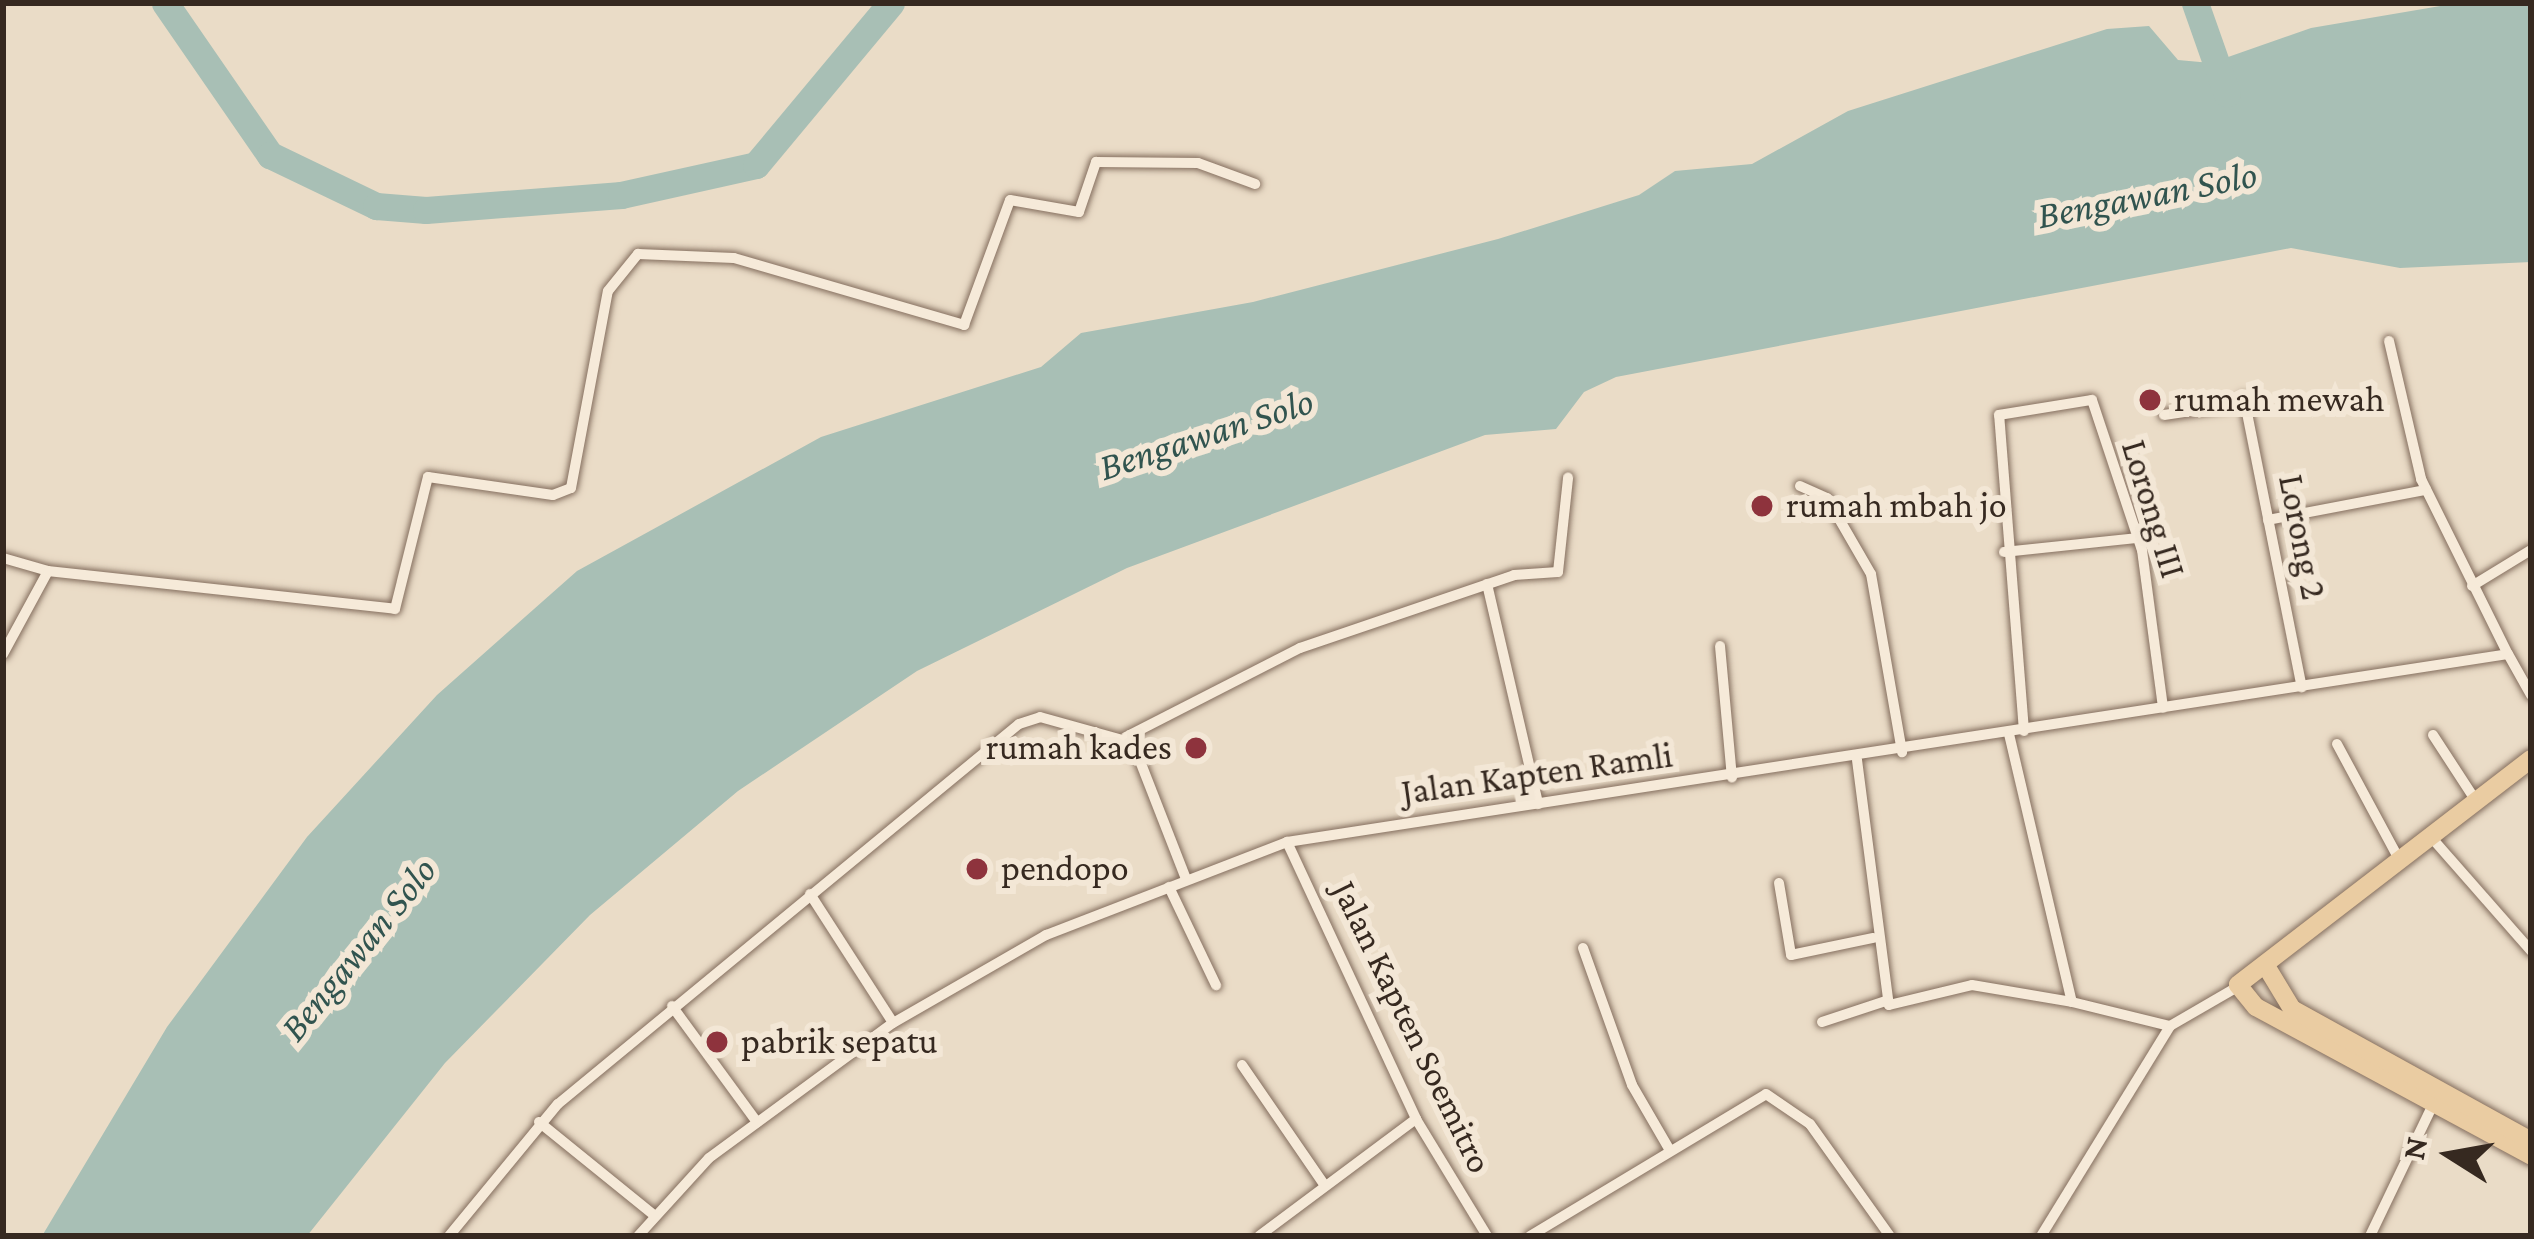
<!DOCTYPE html>
<html>
<head>
<meta charset="utf-8">
<style>
	body { margin:0 }
	#map { position:relative; width:2534px; height:1239px; overflow:hidden; background:#eadcc7; font-family:"Crimson Pro",serif }
	div>[style] { position:absolute }
	.water>* { inset:0; background:#a8bfb5 }
	.river>* { height:27px; margin:-13.5px; padding:0 13.5px; transform-origin:13.5px; border-radius:13.5px; background:#a8bfb5 }
	.roads { filter:drop-shadow(0 0 3px #846e5e) drop-shadow(0 0 3px #846e5e) }
	.street>* { height:10px; margin:-5px; padding:0 5px; transform-origin:5px; border-radius:5px; background:#f6ead9 }
	.primary>* { height:18px; margin:-9px; padding:0 9px; transform-origin:9px; border-radius:9px; background:#eacca2 }
	.dots>* { width:33px; height:33px; translate:-50% -50%; box-sizing:border-box; border:6px solid #f3e7d6; border-radius:50% }
	span { translate:-50% -50%; white-space:nowrap; text-align:center; line-height:1.15; -webkit-text-stroke:12px #f3e7d6; paint-order:stroke }
	.poi-label { font-size:36px; color:#362920 }
	.left { translate:0 -50%; text-align:left }
	.right { translate:-100% -50%; text-align:right }
	.street-label { font-size:36px; color:#362920 }
	.water-label { font-size:39px; color:#31544f; font-style:italic }
	.frame { position:absolute; inset:0; border:6px solid #362920; pointer-events:none }
	.north { position:absolute; left:2390px; top:1095px; width:120px; height:120px; -webkit-text-stroke:9px #f3e7d6; paint-order:stroke; rotate:281deg; font-size:33px; font-weight:700; line-height:48px; text-align:center; color:#362920 }
	.north::after { content:''; display:block; margin:auto; width:42px; height:54px; background:#362920; clip-path:polygon(50% 0,100% 100%,50% 72%,0 100%) }
</style>
</head>
<body>
<div id="map">
	<div class="water">
		<i style="clip-path:polygon(2458px 3px,2531px 3px,2531px 262px,2400px 268px,2291px 248px,1616px 377px,1584px 392px,1556px 429px,1485px 435px,1127px 568px,917px 671px,738px 791px,590px 915px,445px 1063px,307px 1236px,42px 1236px,167px 1027px,307px 837px,437px 695px,577px 571px,821px 437px,1041px 367px,1081px 333px,1253px 302px,1498px 239px,1639px 195px,1675px 171px,1752px 164px,1848px 111px,2107px 29px,2149px 26px,2178px 60px,2211px 63px,2311px 28px)"></i>
	</div>
	<div class="river">
		<i style="left:165px;top:3px;width:185px;rotate:55.4deg"></i>
		<i style="left:270px;top:155px;width:118px;rotate:25.7deg"></i>
		<i style="left:376px;top:206px;width:50px;rotate:4.6deg"></i>
		<i style="left:426px;top:210px;width:196px;rotate:-4.4deg"></i>
		<i style="left:621px;top:195px;width:138px;rotate:-12.5deg"></i>
		<i style="left:756px;top:165px;width:211px;rotate:-50.2deg"></i>
		<i style="left:2195px;top:3px;width:96px;rotate:70.6deg"></i>
	</div>
	<div class="roads">
		<div class="street">
			<i style="left:2389px;top:341px;width:142px;rotate:76.9deg"></i>
			<i style="left:2421px;top:479px;width:195px;rotate:63.6deg"></i>
			<i style="left:2244px;top:398px;width:295px;rotate:78.7deg"></i>
			<i style="left:2164px;top:415px;width:81px;rotate:-8.5deg"></i>
			<i style="left:1800px;top:486px;width:30px;rotate:24deg"></i>
			<i style="left:1827px;top:498px;width:88px;rotate:59.9deg"></i>
			<i style="left:1871px;top:574px;width:181px;rotate:80.1deg"></i>
			<i style="left:2268px;top:520px;width:161px;rotate:-10.8deg"></i>
			<i style="left:2004px;top:552px;width:135px;rotate:-6deg"></i>
			<i style="left:3px;top:558px;width:47px;rotate:16.1deg"></i>
			<i style="left:1487px;top:584px;width:226px;rotate:76.9deg"></i>
			<i style="left:2472px;top:586px;width:69px;rotate:-31.4deg"></i>
			<i style="left:1720px;top:646px;width:132px;rotate:84.8deg"></i>
			<i style="left:3px;top:654px;width:94px;rotate:-61.5deg"></i>
			<i style="left:48px;top:571px;width:349px;rotate:6.2deg"></i>
			<i style="left:395px;top:609px;width:136px;rotate:-76deg"></i>
			<i style="left:428px;top:477px;width:126px;rotate:8.2deg"></i>
			<i style="left:553px;top:495px;width:19px;rotate:-21deg"></i>
			<i style="left:571px;top:488px;width:200px;rotate:-79.4deg"></i>
			<i style="left:608px;top:291px;width:48px;rotate:-51deg"></i>
			<i style="left:638px;top:254px;width:96px;rotate:2.4deg"></i>
			<i style="left:734px;top:258px;width:240px;rotate:16.2deg"></i>
			<i style="left:964px;top:325px;width:133px;rotate:-69.8deg"></i>
			<i style="left:1010px;top:200px;width:70px;rotate:9.9deg"></i>
			<i style="left:1079px;top:212px;width:53px;rotate:-71.2deg"></i>
			<i style="left:1096px;top:162px;width:102px;rotate:0.6deg"></i>
			<i style="left:1198px;top:163px;width:61px;rotate:20.2deg"></i>
			<i style="left:2024px;top:731px;width:317px;rotate:-94.5deg"></i>
			<i style="left:1999px;top:415px;width:94px;rotate:-9.2deg"></i>
			<i style="left:2092px;top:400px;width:158px;rotate:71.6deg"></i>
			<i style="left:2142px;top:550px;width:159px;rotate:82.4deg"></i>
			<i style="left:2009px;top:734px;width:275px;rotate:76.8deg"></i>
			<i style="left:2072px;top:1002px;width:101px;rotate:13.8deg"></i>
			<i style="left:2433px;top:735px;width:79px;rotate:56.9deg"></i>
			<i style="left:1126px;top:737px;width:195px;rotate:-27.1deg"></i>
			<i style="left:1300px;top:648px;width:226px;rotate:-18.8deg"></i>
			<i style="left:1514px;top:575px;width:44px;rotate:-3.9deg"></i>
			<i style="left:1558px;top:572px;width:95px;rotate:-83.9deg"></i>
			<i style="left:2337px;top:744px;width:133px;rotate:61.7deg"></i>
			<i style="left:1857px;top:760px;width:247px;rotate:82.6deg"></i>
			<i style="left:1889px;top:1005px;width:85px;rotate:-13.5deg"></i>
			<i style="left:1972px;top:985px;width:101px;rotate:9.6deg"></i>
			<i style="left:2431px;top:837px;width:152px;rotate:48.7deg"></i>
			<i style="left:1287px;top:842px;width:306px;rotate:65deg"></i>
			<i style="left:1416px;top:1119px;width:137px;rotate:58.7deg"></i>
			<i style="left:1779px;top:883px;width:73px;rotate:80.5deg"></i>
			<i style="left:1791px;top:955px;width:84px;rotate:-11.7deg"></i>
			<i style="left:1169px;top:887px;width:109px;rotate:64.4deg"></i>
			<i style="left:810px;top:894px;width:153px;rotate:57.2deg"></i>
			<i style="left:1583px;top:948px;width:145px;rotate:70.3deg"></i>
			<i style="left:1632px;top:1085px;width:72px;rotate:59.9deg"></i>
			<i style="left:672px;top:1006px;width:144px;rotate:53.8deg"></i>
			<i style="left:1822px;top:1022px;width:67px;rotate:-18.2deg"></i>
			<i style="left:1242px;top:1065px;width:143px;rotate:55.5deg"></i>
			<i style="left:539px;top:1122px;width:148px;rotate:39deg"></i>
			<i style="left:449px;top:1236px;width:171px;rotate:-50.5deg"></i>
			<i style="left:558px;top:1104px;width:597px;rotate:-39.5deg"></i>
			<i style="left:1019px;top:724px;width:22px;rotate:-18deg"></i>
			<i style="left:1040px;top:717px;width:97px;rotate:15.6deg"></i>
			<i style="left:1133px;top:743px;width:146px;rotate:68.7deg"></i>
			<i style="left:638px;top:1236px;width:105px;rotate:-47.7deg"></i>
			<i style="left:709px;top:1158px;width:228px;rotate:-36.3deg"></i>
			<i style="left:893px;top:1023px;width:177px;rotate:-29.9deg"></i>
			<i style="left:1046px;top:935px;width:258px;rotate:-21.1deg"></i>
			<i style="left:1287px;top:842px;width:1235px;rotate:-8.75deg"></i>
			<i style="left:2508px;top:654px;width:47px;rotate:60.7deg"></i>
			<i style="left:1259px;top:1236px;width:196px;rotate:-36.7deg"></i>
			<i style="left:1530px;top:1236px;width:275px;rotate:-31deg"></i>
			<i style="left:1766px;top:1094px;width:53px;rotate:34.3deg"></i>
			<i style="left:1810px;top:1124px;width:138px;rotate:54.5deg"></i>
			<i style="left:2041px;top:1236px;width:246px;rotate:-58.4deg"></i>
			<i style="left:2170px;top:1026px;width:72px;rotate:-30.1deg"></i>
			<i style="left:2370px;top:1236px;width:153px;rotate:-64.4deg"></i>
		</div>
		<div class="primary">
			<i style="left:2531px;top:759px;width:370px;rotate:142.4deg"></i>
			<i style="left:2238px;top:985px;width:28px;rotate:51deg"></i>
			<i style="left:2256px;top:1007px;width:313px;rotate:28.4deg"></i>
			<i style="left:2266px;top:966px;width:50px;rotate:58.8deg"></i>
			<i style="left:2292px;top:1009px;width:273px;rotate:28.9deg"></i>
		</div>
	</div>
	<div class="dots">
		<i style="left:2150px;top:400px;background:#8e333d"></i>
		<i style="left:1762px;top:506px;background:#8e333d"></i>
		<i style="left:1196px;top:748px;background:#8e333d"></i>
		<i style="left:977px;top:869px;background:#8e333d"></i>
		<i style="left:717px;top:1042px;background:#8e333d"></i>
	</div>
	<div class="poi-label">
		<span class="left" style="left:2174px;top:400px">rumah mewah</span>
		<span class="left" style="left:1786px;top:506px">rumah mbah jo</span>
		<span class="right" style="left:1172px;top:748px">rumah kades</span>
		<span class="left" style="left:1001px;top:869px">pendopo</span>
		<span class="left" style="left:741px;top:1042px">pabrik sepatu</span>
	</div>
	<div class="street-label">
		<span style="left:2153px;top:509px;rotate:73deg">Lorong III</span>
		<span style="left:2302px;top:537px;rotate:79deg">Lorong 2</span>
		<span style="left:1537px;top:774px;rotate:-8deg">Jalan Kapten Ramli</span>
		<span style="left:1412px;top:1027px;rotate:64deg">Jalan Kapten Soemitro</span>
	</div>
	<div class="water-label">
		<span style="left:2147px;top:195px;rotate:-11deg">Bengawan Solo</span>
		<span style="left:1206px;top:434px;rotate:-18deg">Bengawan Solo</span>
		<span style="left:358px;top:949px;rotate:-51deg">Bengawan Solo</span>
	</div>
	<div class="frame"></div>
	<div class="north">N</div>
</div>
</body>
</html>
